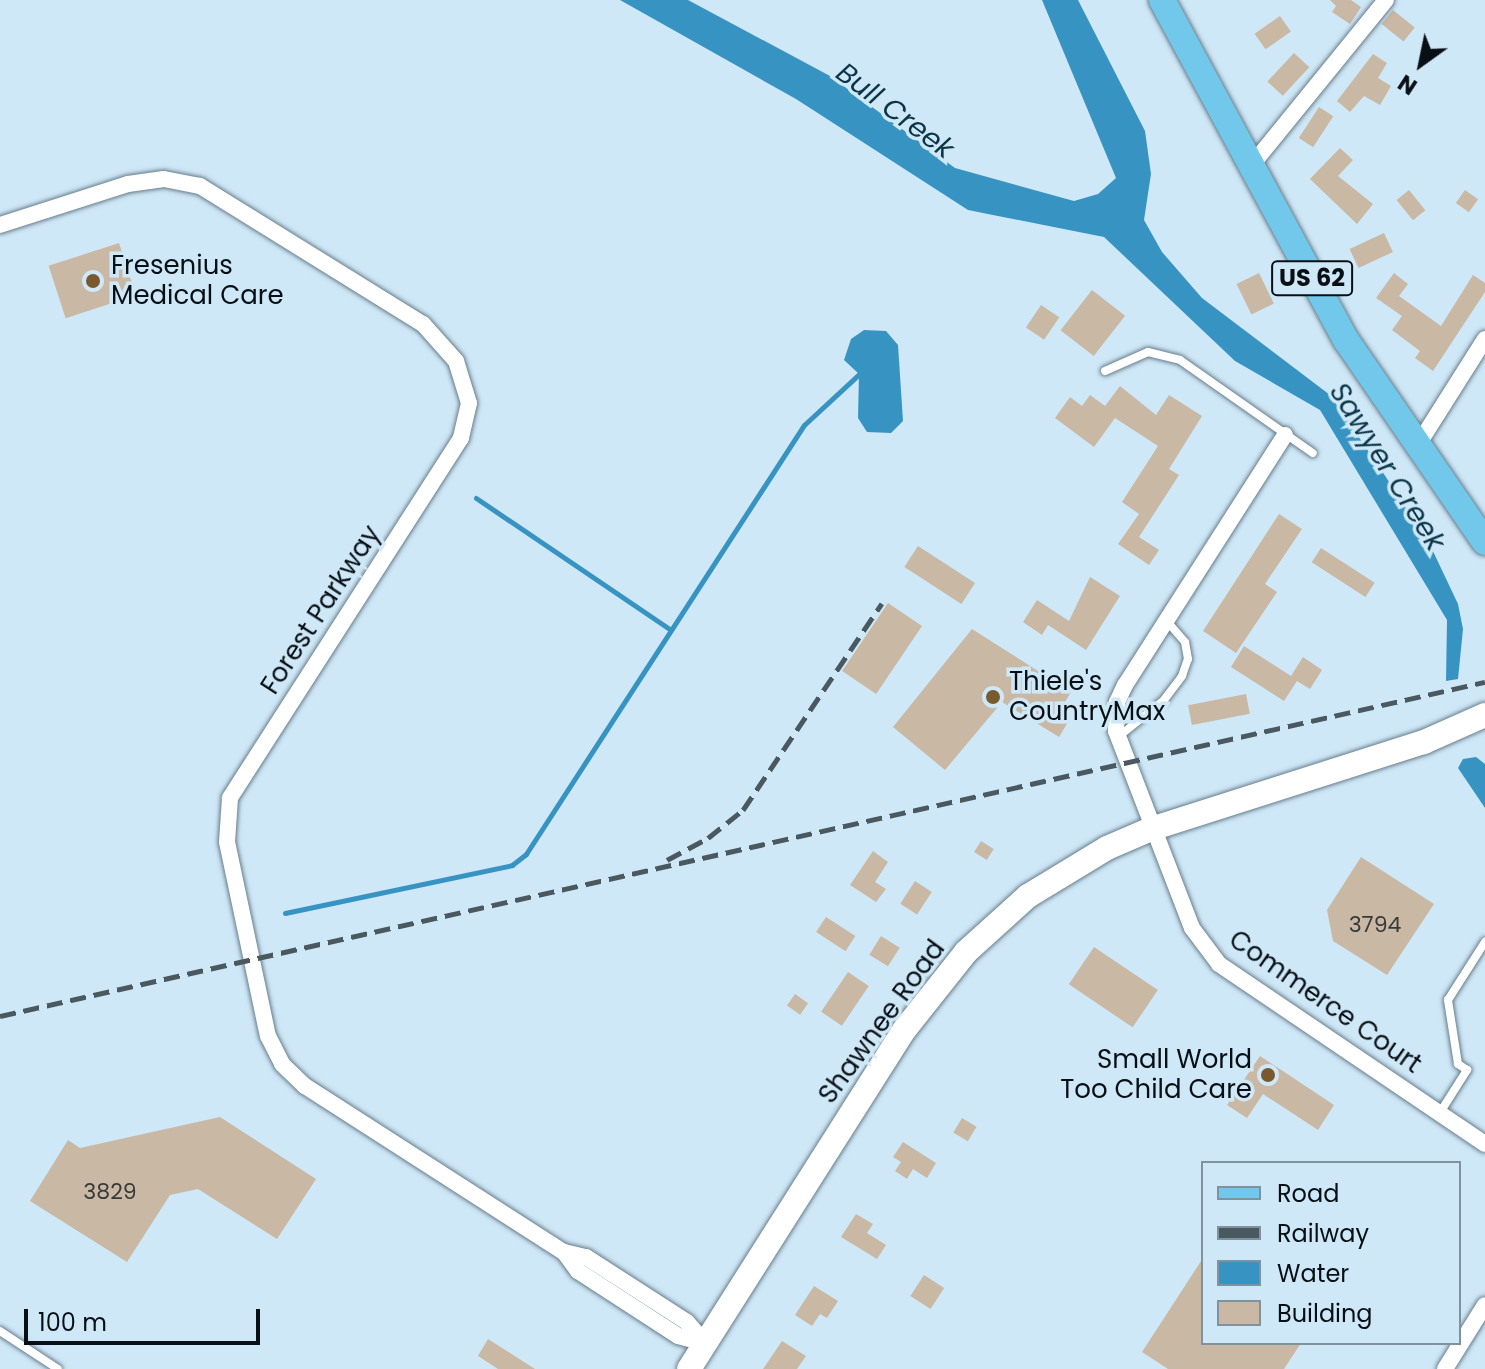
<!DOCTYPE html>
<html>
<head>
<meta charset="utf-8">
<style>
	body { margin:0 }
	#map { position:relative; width:1485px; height:1369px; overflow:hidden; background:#cfe8f7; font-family:Poppins,sans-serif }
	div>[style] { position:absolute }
	.water>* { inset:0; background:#3794c2 }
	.stream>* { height:5px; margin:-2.5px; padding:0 2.5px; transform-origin:2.5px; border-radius:2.5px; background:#3794c2 }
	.building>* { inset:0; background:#c8b8a4; transform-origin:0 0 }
	.roads { filter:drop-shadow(0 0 2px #677d8b) drop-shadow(0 0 2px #677d8b) }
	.lane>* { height:8px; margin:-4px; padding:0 4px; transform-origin:4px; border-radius:4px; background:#fff }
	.street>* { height:16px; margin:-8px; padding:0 8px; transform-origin:8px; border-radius:8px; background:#fff }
	.secondary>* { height:24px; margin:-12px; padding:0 12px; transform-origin:12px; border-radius:12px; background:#fff }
	.primary>* { height:26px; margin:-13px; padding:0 13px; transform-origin:13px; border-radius:13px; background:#71c8eb }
	.rail>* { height:5px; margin-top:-2.5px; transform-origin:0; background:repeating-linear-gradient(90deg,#4a5860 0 16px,transparent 0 24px) }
	.dots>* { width:22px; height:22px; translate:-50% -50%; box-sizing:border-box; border:4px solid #cfe8f7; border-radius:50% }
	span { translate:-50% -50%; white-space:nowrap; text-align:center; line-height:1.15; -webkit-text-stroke:7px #cfe8f7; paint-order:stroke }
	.number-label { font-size:22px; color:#383a39 }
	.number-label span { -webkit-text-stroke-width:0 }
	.shield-label span { padding:2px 6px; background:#cfe8f7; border:2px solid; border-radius:6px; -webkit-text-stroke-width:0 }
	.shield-label { font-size:24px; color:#081015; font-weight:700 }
	.poi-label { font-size:26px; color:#081015 }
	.left { translate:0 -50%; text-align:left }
	.right { translate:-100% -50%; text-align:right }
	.street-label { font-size:26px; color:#081015 }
	.water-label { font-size:28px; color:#0c3548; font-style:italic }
	.legend { position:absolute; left:1201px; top:1161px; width:260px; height:184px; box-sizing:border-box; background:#cfe8f7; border:2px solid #7f929d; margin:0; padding:10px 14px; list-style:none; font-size:24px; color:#081015 }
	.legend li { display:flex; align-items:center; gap:16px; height:40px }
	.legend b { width:40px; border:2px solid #7f929d }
	.north { position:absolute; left:1381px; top:24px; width:80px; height:80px; -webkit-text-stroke:6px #cfe8f7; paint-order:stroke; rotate:213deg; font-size:22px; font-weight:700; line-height:32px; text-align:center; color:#081015 }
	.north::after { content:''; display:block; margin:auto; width:28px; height:36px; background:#081015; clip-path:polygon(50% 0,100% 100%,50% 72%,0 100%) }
	.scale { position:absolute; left:24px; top:1309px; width:236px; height:36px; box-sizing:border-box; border:4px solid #081015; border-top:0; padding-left:10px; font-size:24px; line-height:28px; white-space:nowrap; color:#081015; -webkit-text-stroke:6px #cfe8f7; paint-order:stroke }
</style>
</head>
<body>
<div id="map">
	<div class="water">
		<i style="clip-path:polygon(620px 0,688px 0,830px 76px,955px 168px,1074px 201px,1098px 194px,1116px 178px,1042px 0,1078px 0,1145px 131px,1151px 174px,1144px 220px,1162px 252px,1202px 298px,1330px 395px,1382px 471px,1431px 547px,1458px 604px,1463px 629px,1458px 679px,1446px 681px,1447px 620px,1320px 410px,1235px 361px,1104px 237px,968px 210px,796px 99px)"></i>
		<i style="clip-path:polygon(864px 330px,886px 331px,898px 345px,903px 421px,891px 433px,867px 432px,858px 418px,859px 374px,844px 360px,851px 339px)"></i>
		<i style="clip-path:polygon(1476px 757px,1485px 764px,1485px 808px,1458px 768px,1463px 759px)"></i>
	</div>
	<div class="stream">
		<i style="left:476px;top:498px;width:235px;rotate:34.1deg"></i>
		<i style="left:285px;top:913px;width:232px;rotate:-11.9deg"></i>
		<i style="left:512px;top:865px;width:18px;rotate:-38deg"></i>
		<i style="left:526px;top:854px;width:511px;rotate:-57.06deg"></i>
		<i style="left:804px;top:425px;width:75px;rotate:-42.8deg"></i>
	</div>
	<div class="building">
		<i style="clip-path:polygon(1330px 0,1351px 0,1361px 7px,1350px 24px,1332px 12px,1336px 6px)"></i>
		<i style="left:1393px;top:10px;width:28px;height:18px;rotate:39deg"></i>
		<i style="left:1280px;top:16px;width:19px;height:31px;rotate:55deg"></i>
		<i style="left:1294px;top:53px;width:21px;height:39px;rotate:43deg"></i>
		<i style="clip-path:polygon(1373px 54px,1387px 63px,1378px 78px,1391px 86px,1380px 105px,1364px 96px,1350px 112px,1337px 101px)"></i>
		<i style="left:1319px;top:107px;width:17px;height:37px;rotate:33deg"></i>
		<i style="clip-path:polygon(1340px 148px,1353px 160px,1338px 176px,1373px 204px,1357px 224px,1310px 179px)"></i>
		<i style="left:1409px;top:190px;width:26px;height:16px;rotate:51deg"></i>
		<i style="left:1465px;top:190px;width:16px;height:16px;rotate:35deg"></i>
		<i style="left:1384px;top:233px;width:21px;height:38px;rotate:65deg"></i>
		<i style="left:119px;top:243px;width:55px;height:74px;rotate:72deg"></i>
		<i style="left:1259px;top:273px;width:34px;height:25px;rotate:64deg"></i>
		<i style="clip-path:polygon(1394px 273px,1408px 284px,1399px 296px,1441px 326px,1473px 275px,1485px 283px,1485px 292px,1433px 371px,1415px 358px,1420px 351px,1392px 330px,1402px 316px,1376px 298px)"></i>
		<i style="left:1092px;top:290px;width:42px;height:51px;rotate:38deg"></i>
		<i style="left:1041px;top:305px;width:22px;height:27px;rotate:34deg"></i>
		<i style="clip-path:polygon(1120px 386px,1156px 415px,1169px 395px,1202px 416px,1169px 469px,1179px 475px,1139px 537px,1159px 550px,1149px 565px,1118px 544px,1139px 514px,1122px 502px,1158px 446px,1115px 418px,1094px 447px,1055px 418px,1070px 397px,1082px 406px,1090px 395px,1105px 406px)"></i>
		<i style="clip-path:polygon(1279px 514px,1302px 529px,1265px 584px,1277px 592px,1236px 653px,1203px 631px)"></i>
		<i style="left:918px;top:546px;width:68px;height:25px;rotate:33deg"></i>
		<i style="left:1321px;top:548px;width:64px;height:17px;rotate:33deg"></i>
		<i style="clip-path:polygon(1090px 577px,1120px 596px,1086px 650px,1048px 625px,1042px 635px,1023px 622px,1037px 600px,1069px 621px)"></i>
		<i style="left:888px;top:603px;width:41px;height:82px;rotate:34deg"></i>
		<i style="clip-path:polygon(972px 629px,1071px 692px,1057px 715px,1068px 722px,1059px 737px,1002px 702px,945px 770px,893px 727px)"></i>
		<i style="clip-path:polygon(1244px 646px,1291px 676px,1303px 657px,1322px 670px,1310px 689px,1297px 681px,1284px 701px,1231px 667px)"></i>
		<i style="left:1246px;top:694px;width:20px;height:59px;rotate:79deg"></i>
		<i style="left:981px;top:841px;width:15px;height:13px;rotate:32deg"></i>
		<i style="clip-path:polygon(873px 851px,888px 862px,875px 882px,886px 889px,876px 902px,850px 885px)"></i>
		<i style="clip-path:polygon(1361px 857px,1434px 904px,1387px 975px,1333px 941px,1327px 910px)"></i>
		<i style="left:915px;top:881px;width:20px;height:27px;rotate:33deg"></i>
		<i style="left:826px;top:917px;width:35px;height:18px;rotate:33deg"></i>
		<i style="left:881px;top:936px;width:22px;height:22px;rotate:32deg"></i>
		<i style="left:1094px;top:947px;width:77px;height:45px;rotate:34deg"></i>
		<i style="left:848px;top:972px;width:25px;height:48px;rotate:34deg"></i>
		<i style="left:795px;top:994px;width:16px;height:14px;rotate:35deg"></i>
		<i style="clip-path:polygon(1260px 1056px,1334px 1105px,1318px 1130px,1263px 1094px,1247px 1118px,1227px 1105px)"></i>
		<i style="clip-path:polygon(220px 1117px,316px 1179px,277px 1239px,198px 1189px,170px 1195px,127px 1262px,30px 1201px,68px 1140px,80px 1148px)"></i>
		<i style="left:962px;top:1118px;width:17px;height:17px;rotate:31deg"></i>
		<i style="clip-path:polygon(903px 1142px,936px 1163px,927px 1178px,913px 1169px,907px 1179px,895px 1171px,901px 1162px,893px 1157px)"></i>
		<i style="clip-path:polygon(856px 1214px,873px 1224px,867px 1233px,886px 1245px,877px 1259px,841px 1237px)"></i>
		<i style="clip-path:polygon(1203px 1258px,1203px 1343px,1301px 1343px,1284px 1369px,1168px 1369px,1142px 1352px)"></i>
		<i style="left:924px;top:1275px;width:24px;height:25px;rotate:33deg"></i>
		<i style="clip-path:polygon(814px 1286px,838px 1301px,827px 1318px,820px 1314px,812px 1326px,795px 1315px)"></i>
		<i style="clip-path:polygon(488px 1339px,535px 1369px,498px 1369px,478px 1356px)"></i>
		<i style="clip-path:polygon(782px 1341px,806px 1356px,797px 1369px,763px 1369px)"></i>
	</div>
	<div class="roads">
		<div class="lane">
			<i style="left:1105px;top:371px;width:47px;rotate:-23.8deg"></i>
			<i style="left:1148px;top:352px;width:33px;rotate:14deg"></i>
			<i style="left:1180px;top:360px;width:162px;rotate:35deg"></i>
			<i style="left:1118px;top:737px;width:59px;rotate:-38.8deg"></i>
			<i style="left:1164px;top:700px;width:30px;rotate:-53deg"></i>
			<i style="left:1182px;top:676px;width:18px;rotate:-71deg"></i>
			<i style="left:1188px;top:659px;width:17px;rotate:-100deg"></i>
			<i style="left:1185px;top:642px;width:29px;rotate:-131deg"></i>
			<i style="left:1441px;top:1111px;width:49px;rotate:-57.6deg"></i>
			<i style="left:1467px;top:1070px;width:11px;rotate:-146deg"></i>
			<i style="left:1458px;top:1064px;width:65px;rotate:-98.9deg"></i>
			<i style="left:1448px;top:1000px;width:69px;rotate:-57.5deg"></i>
			<i style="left:0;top:1331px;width:69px;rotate:33.2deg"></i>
		</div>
		<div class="street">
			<i style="left:1251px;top:166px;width:214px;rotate:-50.9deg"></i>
			<i style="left:0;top:225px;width:134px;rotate:-17.8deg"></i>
			<i style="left:128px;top:184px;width:36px;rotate:-8deg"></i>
			<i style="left:164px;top:179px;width:37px;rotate:11deg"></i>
			<i style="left:200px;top:186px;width:262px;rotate:31.8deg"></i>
			<i style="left:423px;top:324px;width:50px;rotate:48.3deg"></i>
			<i style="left:456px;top:361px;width:44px;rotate:72.8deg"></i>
			<i style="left:469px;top:403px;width:36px;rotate:103deg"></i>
			<i style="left:461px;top:438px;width:428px;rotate:122.7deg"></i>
			<i style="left:230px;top:798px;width:44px;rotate:93.9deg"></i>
			<i style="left:227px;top:842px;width:198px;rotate:78.1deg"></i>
			<i style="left:268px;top:1036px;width:31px;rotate:63deg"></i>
			<i style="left:282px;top:1064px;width:32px;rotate:44deg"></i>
			<i style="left:305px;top:1086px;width:308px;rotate:32.7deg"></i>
			<i style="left:564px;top:1252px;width:23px;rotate:13deg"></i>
			<i style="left:586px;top:1257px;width:120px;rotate:32.8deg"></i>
			<i style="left:687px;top:1322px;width:28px;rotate:49deg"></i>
			<i style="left:1285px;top:435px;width:297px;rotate:122.6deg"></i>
			<i style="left:1125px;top:685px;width:19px;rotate:115deg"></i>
			<i style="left:1117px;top:702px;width:29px;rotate:92deg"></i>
			<i style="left:1116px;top:731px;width:211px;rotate:68.9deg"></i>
			<i style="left:1192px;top:928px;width:45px;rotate:53.1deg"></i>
			<i style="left:1219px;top:964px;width:321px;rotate:34.1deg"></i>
			<i style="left:1416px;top:448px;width:129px;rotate:-57.7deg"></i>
			<i style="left:564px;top:1252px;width:24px;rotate:54deg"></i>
			<i style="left:578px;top:1271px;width:119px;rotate:33deg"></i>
			<i style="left:678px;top:1336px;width:28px;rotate:15deg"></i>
			<i style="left:1445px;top:1369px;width:75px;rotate:-58deg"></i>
		</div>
		<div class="secondary">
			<i style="left:689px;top:1369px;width:403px;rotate:-57.6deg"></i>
			<i style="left:905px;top:1029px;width:98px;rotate:-51.6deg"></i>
			<i style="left:966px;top:952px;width:84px;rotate:-42.1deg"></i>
			<i style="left:1028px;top:896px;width:92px;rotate:-31.3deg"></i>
			<i style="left:1107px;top:848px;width:48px;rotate:-23.4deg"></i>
			<i style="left:1151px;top:829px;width:287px;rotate:-17.7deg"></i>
			<i style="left:1424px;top:742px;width:67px;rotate:-23.9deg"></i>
		</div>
		<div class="primary">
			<i style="left:1162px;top:0;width:387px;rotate:61.6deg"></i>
			<i style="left:1346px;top:340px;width:245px;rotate:55.5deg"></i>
		</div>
	</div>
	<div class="rail">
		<i style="left:667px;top:860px;width:47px;rotate:-28.2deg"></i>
		<i style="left:708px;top:838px;width:45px;rotate:-38.7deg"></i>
		<i style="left:743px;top:810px;width:249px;rotate:-56.1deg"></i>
		<i style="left:0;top:1016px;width:1522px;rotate:-12.68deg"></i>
	</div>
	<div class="dots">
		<i style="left:93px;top:281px;background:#795a2f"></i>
		<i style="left:993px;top:697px;background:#795a2f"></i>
		<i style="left:1268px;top:1075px;background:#795a2f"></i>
	</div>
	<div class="number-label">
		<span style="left:1375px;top:925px">3794</span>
		<span style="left:110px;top:1192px">3829</span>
	</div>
	<div class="shield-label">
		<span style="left:1312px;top:278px">US 62</span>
	</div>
	<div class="poi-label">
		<span class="left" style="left:111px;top:281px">Fresenius<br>Medical Care</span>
		<span class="left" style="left:1009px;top:697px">Thiele's<br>CountryMax</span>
		<span class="right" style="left:1252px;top:1075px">Small World<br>Too Child Care</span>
	</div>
	<div class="street-label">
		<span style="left:321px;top:610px;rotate:-57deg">Forest Parkway</span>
		<span style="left:1325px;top:1002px;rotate:35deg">Commerce Court</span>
		<span style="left:882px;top:1022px;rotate:-54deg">Shawnee Road</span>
	</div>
	<div class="water-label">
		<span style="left:895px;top:111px;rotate:37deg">Bull Creek</span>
		<span style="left:1387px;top:467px;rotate:58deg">Sawyer Creek</span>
	</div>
	<ul class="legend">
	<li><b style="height:10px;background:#71c8eb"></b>Road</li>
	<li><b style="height:10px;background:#4a5860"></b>Railway</li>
	<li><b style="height:22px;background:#3794c2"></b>Water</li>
	<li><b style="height:22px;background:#c8b8a4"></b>Building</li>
	</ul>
	<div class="north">N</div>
	<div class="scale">100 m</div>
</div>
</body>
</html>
